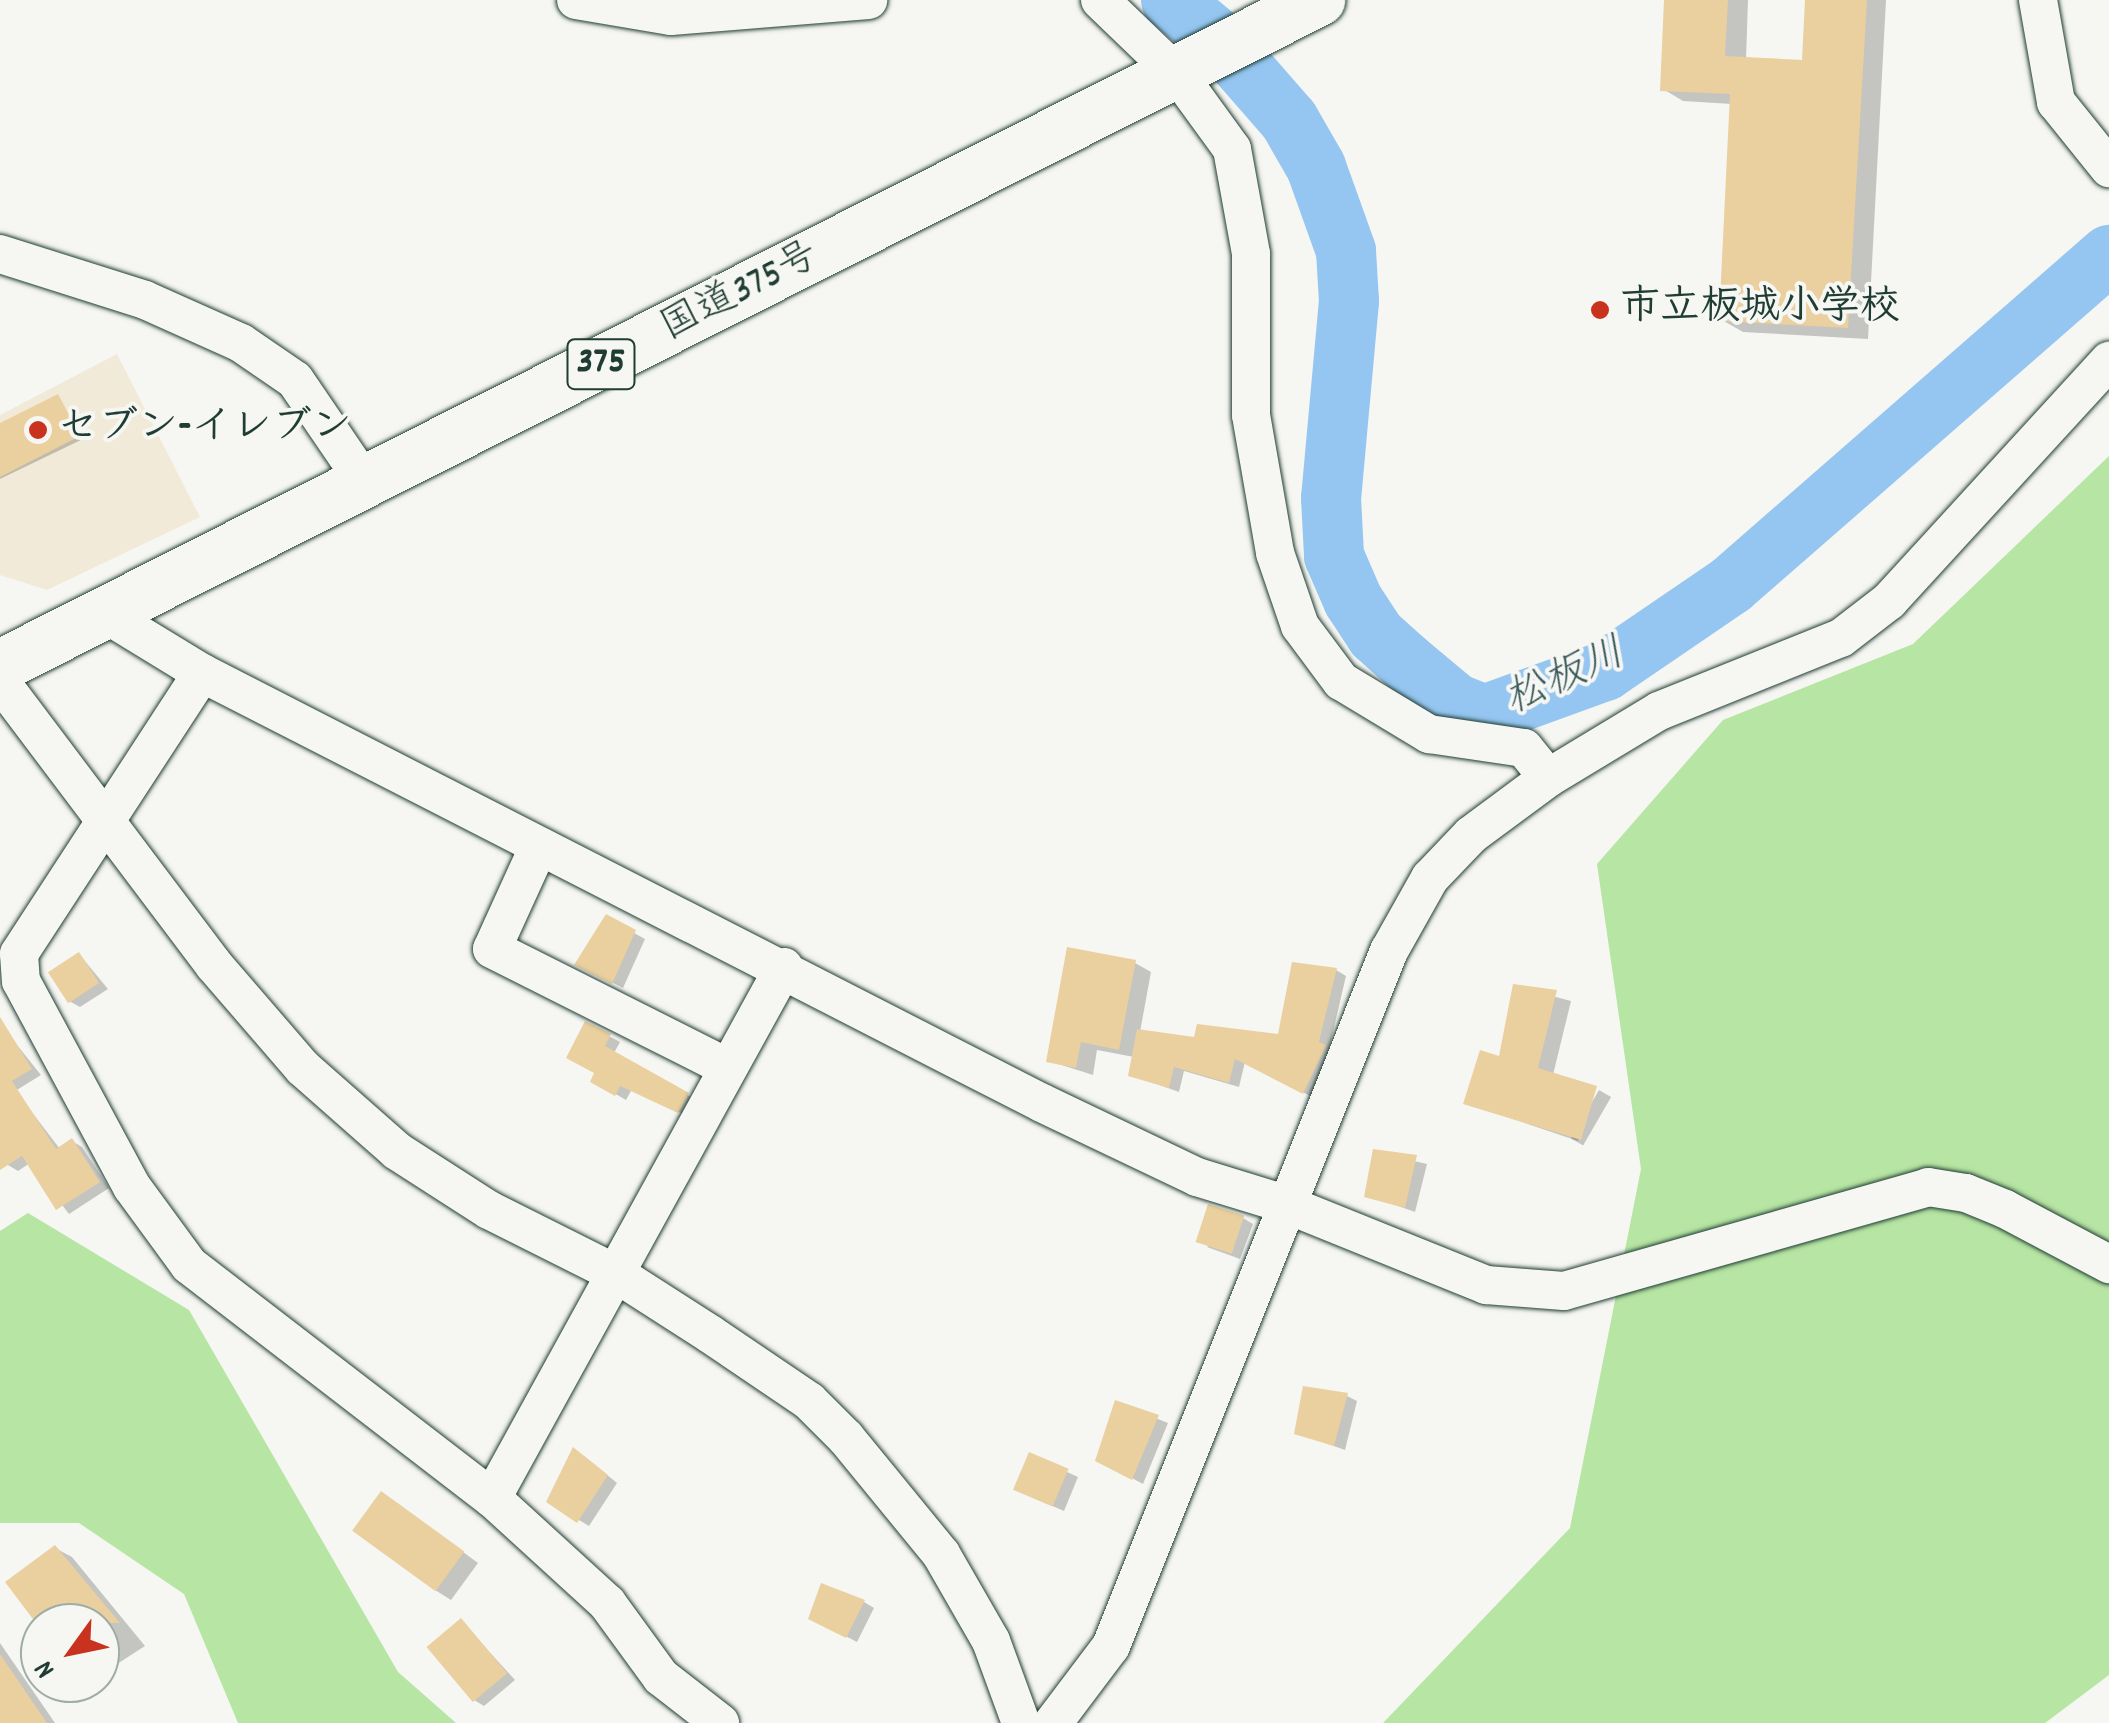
<!DOCTYPE html>
<html>
<head>
<meta charset="utf-8">
<style>
	body { margin:0 }
	#map { position:relative; width:2109px; height:1723px; overflow:hidden; background:#f6f6f2; font-family:Dekko,"Klee One",sans-serif }
	div>[style] { position:absolute }
	.built>* { inset:0; background:#f2ead9 }
	.green>* { inset:0; background:#b7e5a3 }
	.shadow>* { inset:0; background:#0003; transform-origin:0 0 }
	.river>* { height:60px; margin:-30px; padding:0 30px; transform-origin:30px; border-radius:30px; background:#95c6f1 }
	.building>* { inset:0; background:#eacf9f; transform-origin:0 0 }
	.roads { filter:drop-shadow(0 0 2px #1f3d34) drop-shadow(0 0 2px #1f3d34) }
	.minor>* { height:38px; margin:-19px; padding:0 19px; transform-origin:19px; border-radius:19px; background:#f6f6f2 }
	.highway>* { height:52px; margin:-26px; padding:0 26px; transform-origin:26px; border-radius:26px; background:#f6f6f2 }
	.dots>* { width:28px; height:28px; translate:-50% -50%; box-sizing:border-box; border:5px solid #f6f6f2; border-radius:50% }
	span { translate:-50% -50%; white-space:nowrap; text-align:center; line-height:1.15; -webkit-text-stroke:8px #f6f6f2; paint-order:stroke }
	.shield-label span { padding:2px 8px; background:#f6f6f2; border:2px solid; border-radius:8px; -webkit-text-stroke-width:0 }
	.shield-label { font-size:38px; color:#1f3d34; font-weight:700 }
	.street-label { font-size:40px; color:#1f3d34 }
	.poi-label { font-size:40px; color:#1f3d34; font-weight:700 }
	.left { translate:0 -50%; text-align:left }
	.water-label { font-size:42px; color:#37585a; font-style:italic }
	.north { position:absolute; left:20px; top:1603px; width:100px; height:100px; box-sizing:border-box; background:#f6f6f2; border:2px solid #a0aca6; border-radius:50%; rotate:237deg; font-size:28px; font-weight:700; line-height:40px; text-align:center; color:#1f3d34 }
	.north::after { content:''; display:block; margin:auto; width:35px; height:45px; background:#c8321e; clip-path:polygon(50% 0,100% 100%,50% 72%,0 100%) }
</style>
</head>
<body>
<div id="map">
	<div class="built">
		<i style="clip-path:polygon(117px 354px,200px 517px,47px 590px,0 575px,0 415px)"></i>
	</div>
	<div class="green">
		<i style="clip-path:polygon(2109px 456px,2109px 1675px,2045px 1723px,1383px 1723px,1570px 1528px,1641px 1169px,1597px 864px,1723px 720px,1913px 644px)"></i>
		<i style="clip-path:polygon(28px 1213px,189px 1310px,398px 1672px,456px 1723px,238px 1723px,184px 1594px,79px 1523px,0 1523px,0 1231px)"></i>
	</div>
	<div class="shadow">
		<i style="clip-path:polygon(1666px 0,1748px 0,1746px 60px,1804px 63px,1807px 0,1886px 0,1868px 339px,1743px 332px,1722px 320px,1732px 104px,1683px 101px,1663px 89px)"></i>
		<i style="clip-path:polygon(58px 397px,83px 439px,0 479px,0 426px)"></i>
		<i style="clip-path:polygon(607px 918px,645px 939px,623px 988px,588px 970px)"></i>
		<i style="clip-path:polygon(79px 954px,108px 989px,80px 1007px,69px 1001px)"></i>
		<i style="clip-path:polygon(1135px 963px,1151px 972px,1140px 1032px,1196px 1040px,1280px 1037px,1336px 970px,1346px 976px,1329px 1049px,1335px 1053px,1314px 1098px,1245px 1062px,1239px 1087px,1184px 1071px,1179px 1092px,1131px 1075px,1134px 1057px,1097px 1050px,1093px 1075px,1049px 1061px)"></i>
		<i style="clip-path:polygon(1515px 986px,1571px 1001px,1553px 1075px,1594px 1088px,1578px 1141px,1466px 1103px,1501px 1059px)"></i>
		<i style="clip-path:polygon(586px 1024px,620px 1042px,614px 1053px,698px 1101px,689px 1117px,632px 1089px,626px 1100px,593px 1081px,598px 1072px)"></i>
		<i style="clip-path:polygon(13px 1040px,41px 1075px,12px 1093px,0 1084px,0 1048px)"></i>
		<i style="left:1599px;top:1090px;width:14px;height:56px;rotate:30deg"></i>
		<i style="clip-path:polygon(21px 1098px,60px 1149px,72px 1141px,82px 1147px,109px 1188px,69px 1214px,30px 1163px,18px 1171px,8px 1165px,0 1153px,0 1111px)"></i>
		<i style="clip-path:polygon(1375px 1152px,1427px 1164px,1415px 1212px,1367px 1195px)"></i>
		<i style="clip-path:polygon(1243px 1218px,1253px 1224px,1240px 1259px,1207px 1247px)"></i>
		<i style="clip-path:polygon(1347px 1396px,1357px 1401px,1345px 1450px,1297px 1433px)"></i>
		<i style="clip-path:polygon(1117px 1403px,1168px 1423px,1143px 1484px,1098px 1460px)"></i>
		<i style="clip-path:polygon(1030px 1455px,1078px 1477px,1064px 1511px,1025px 1494px)"></i>
		<i style="clip-path:polygon(584px 1456px,617px 1483px,589px 1526px,549px 1502px)"></i>
		<i style="clip-path:polygon(397px 1503px,478px 1563px,451px 1600px,435px 1590px)"></i>
		<i style="clip-path:polygon(55px 1548px,72px 1557px,145px 1646px,100px 1675px,100px 1623px,40px 1624px,9px 1582px)"></i>
		<i style="clip-path:polygon(864px 1602px,874px 1608px,857px 1642px,811px 1618px)"></i>
		<i style="clip-path:polygon(461px 1621px,515px 1680px,484px 1706px,474px 1700px)"></i>
		<i style="clip-path:polygon(0 1643px,55px 1723px,0 1723px)"></i>
	</div>
	<div class="river">
		<i style="left:1171px;top:0;width:64px;rotate:39.9deg"></i>
		<i style="left:1220px;top:41px;width:105px;rotate:48.9deg"></i>
		<i style="left:1289px;top:120px;width:54px;rotate:60.1deg"></i>
		<i style="left:1316px;top:167px;width:89px;rotate:70.3deg"></i>
		<i style="left:1346px;top:251px;width:50px;rotate:86.6deg"></i>
		<i style="left:1349px;top:301px;width:198px;rotate:95.2deg"></i>
		<i style="left:1331px;top:498px;width:58px;rotate:87deg"></i>
		<i style="left:1334px;top:556px;width:48px;rotate:66.6deg"></i>
		<i style="left:1353px;top:600px;width:42px;rotate:56.7deg"></i>
		<i style="left:1376px;top:635px;width:40px;rotate:42deg"></i>
		<i style="left:1406px;top:662px;width:64px;rotate:39.9deg"></i>
		<i style="left:1455px;top:703px;width:31px;rotate:22deg"></i>
		<i style="left:1484px;top:715px;width:129px;rotate:-20deg"></i>
		<i style="left:1605px;top:671px;width:153px;rotate:-34.3deg"></i>
		<i style="left:1731px;top:585px;width:502px;rotate:-41.12deg"></i>
	</div>
	<div class="building">
		<i style="clip-path:polygon(1664px 0,1728px 0,1725px 56px,1802px 60px,1805px 0,1867px 0,1848px 328px,1719px 321px,1730px 94px,1660px 91px)"></i>
		<i style="clip-path:polygon(58px 394px,80px 436px,0 477px,0 423px)"></i>
		<i style="clip-path:polygon(606px 914px,636px 930px,612px 984px,574px 965px)"></i>
		<i style="clip-path:polygon(1067px 947px,1136px 960px,1119px 1050px,1081px 1042px,1076px 1068px,1046px 1062px)"></i>
		<i style="left:79px;top:952px;width:37px;height:37px;rotate:57deg"></i>
		<i style="clip-path:polygon(1292px 962px,1337px 968px,1319px 1042px,1326px 1045px,1303px 1094px,1235px 1059px,1229px 1083px,1174px 1067px,1169px 1088px,1128px 1076px,1137px 1029px,1194px 1037px,1197px 1024px,1278px 1034px)"></i>
		<i style="clip-path:polygon(1513px 984px,1557px 990px,1538px 1068px,1597px 1086px,1581px 1140px,1463px 1104px,1480px 1050px,1499px 1056px)"></i>
		<i style="clip-path:polygon(0 1017px,32px 1069px,12px 1081px,56px 1149px,72px 1138px,100px 1182px,56px 1210px,22px 1156px,0 1170px)"></i>
		<i style="clip-path:polygon(585px 1021px,611px 1034px,605px 1046px,689px 1093px,678px 1113px,620px 1086px,615px 1096px,590px 1082px,594px 1073px,566px 1058px)"></i>
		<i style="clip-path:polygon(1373px 1149px,1417px 1155px,1405px 1208px,1364px 1197px)"></i>
		<i style="left:1208px;top:1204px;width:38px;height:40px;rotate:18deg"></i>
		<i style="clip-path:polygon(1303px 1386px,1348px 1393px,1334px 1446px,1294px 1434px)"></i>
		<i style="clip-path:polygon(1115px 1400px,1159px 1415px,1132px 1480px,1095px 1461px)"></i>
		<i style="clip-path:polygon(573px 1447px,608px 1475px,577px 1523px,546px 1502px)"></i>
		<i style="left:1029px;top:1452px;width:43px;height:41px;rotate:23deg"></i>
		<i style="left:381px;top:1491px;width:103px;height:49px;rotate:36deg"></i>
		<i style="clip-path:polygon(55px 1545px,120px 1623px,36px 1623px,5px 1582px)"></i>
		<i style="clip-path:polygon(821px 1583px,865px 1600px,846px 1638px,808px 1619px)"></i>
		<i style="left:461px;top:1618px;width:72px;height:45px;rotate:50deg"></i>
		<i style="clip-path:polygon(0 1654px,47px 1723px,0 1723px)"></i>
	</div>
	<div class="roads">
		<div class="minor">
			<i style="left:576px;top:0;width:96px;rotate:9.6deg"></i>
			<i style="left:671px;top:16px;width:198px;rotate:-4.6deg"></i>
			<i style="left:1100px;top:0;width:110px;rotate:43.9deg"></i>
			<i style="left:1179px;top:76px;width:90px;rotate:54deg"></i>
			<i style="left:1232px;top:149px;width:107px;rotate:79.7deg"></i>
			<i style="left:1251px;top:254px;width:161px;rotate:90deg"></i>
			<i style="left:1251px;top:415px;width:140px;rotate:80.1deg"></i>
			<i style="left:1275px;top:553px;width:77px;rotate:71.1deg"></i>
			<i style="left:1300px;top:626px;width:69px;rotate:53.3deg"></i>
			<i style="left:1341px;top:681px;width:103px;rotate:31.1deg"></i>
			<i style="left:1429px;top:734px;width:96px;rotate:8.4deg"></i>
			<i style="left:1524px;top:748px;width:38px;rotate:51deg"></i>
			<i style="left:2038px;top:0;width:104px;rotate:80deg"></i>
			<i style="left:2056px;top:102px;width:85px;rotate:51.2deg"></i>
			<i style="left:0;top:254px;width:152px;rotate:17.6deg"></i>
			<i style="left:145px;top:300px;width:105px;rotate:24.1deg"></i>
			<i style="left:241px;top:343px;width:65px;rotate:34.4deg"></i>
			<i style="left:295px;top:380px;width:126px;rotate:55.7deg"></i>
			<i style="left:107px;top:615px;width:111px;rotate:31.4deg"></i>
			<i style="left:202px;top:673px;width:944px;rotate:27.11deg"></i>
			<i style="left:1042px;top:1103px;width:172px;rotate:25.5deg"></i>
			<i style="left:1197px;top:1177px;width:95px;rotate:17.1deg"></i>
			<i style="left:1288px;top:1205px;width:214px;rotate:22deg"></i>
			<i style="left:1486px;top:1285px;width:78px;rotate:4.4deg"></i>
			<i style="left:1564px;top:1291px;width:379px;rotate:-15.9deg"></i>
			<i style="left:1928px;top:1187px;width:38px;rotate:9deg"></i>
			<i style="left:1966px;top:1193px;width:42px;rotate:22.3deg"></i>
			<i style="left:2005px;top:1209px;width:118px;rotate:27.9deg"></i>
			<i style="left:202px;top:673px;width:335px;rotate:123.1deg"></i>
			<i style="left:19px;top:954px;width:27px;rotate:86deg"></i>
			<i style="left:21px;top:981px;width:234px;rotate:61.7deg"></i>
			<i style="left:132px;top:1187px;width:97px;rotate:53.8deg"></i>
			<i style="left:189px;top:1265px;width:382px;rotate:37.6deg"></i>
			<i style="left:492px;top:1498px;width:156px;rotate:42.4deg"></i>
			<i style="left:607px;top:1603px;width:92px;rotate:53.9deg"></i>
			<i style="left:661px;top:1677px;width:75px;rotate:37.9deg"></i>
			<i style="left:0;top:681px;width:356px;rotate:53deg"></i>
			<i style="left:214px;top:965px;width:136px;rotate:49.2deg"></i>
			<i style="left:303px;top:1068px;width:125px;rotate:41.4deg"></i>
			<i style="left:397px;top:1151px;width:109px;rotate:32.7deg"></i>
			<i style="left:489px;top:1210px;width:141px;rotate:26.6deg"></i>
			<i style="left:615px;top:1273px;width:113px;rotate:32.7deg"></i>
			<i style="left:710px;top:1334px;width:120px;rotate:34.1deg"></i>
			<i style="left:809px;top:1401px;width:52px;rotate:45deg"></i>
			<i style="left:846px;top:1438px;width:150px;rotate:50.7deg"></i>
			<i style="left:941px;top:1554px;width:100px;rotate:60.1deg"></i>
			<i style="left:991px;top:1641px;width:87px;rotate:69.9deg"></i>
			<i style="left:539px;top:846px;width:113px;rotate:114.5deg"></i>
			<i style="left:492px;top:949px;width:263px;rotate:26.7deg"></i>
			<i style="left:492px;top:1498px;width:606px;rotate:-61.19deg"></i>
			<i style="left:1053px;top:1723px;width:96px;rotate:-53deg"></i>
			<i style="left:1111px;top:1646px;width:749px;rotate:-68.2deg"></i>
			<i style="left:1389px;top:951px;width:84px;rotate:-60.7deg"></i>
			<i style="left:1430px;top:878px;width:59px;rotate:-46.4deg"></i>
			<i style="left:1471px;top:835px;width:96px;rotate:-36.5deg"></i>
			<i style="left:1548px;top:778px;width:130px;rotate:-31.1deg"></i>
			<i style="left:1659px;top:711px;width:196px;rotate:-21.9deg"></i>
			<i style="left:1841px;top:638px;width:61px;rotate:-37.6deg"></i>
			<i style="left:1889px;top:601px;width:326px;rotate:-47.5deg"></i>
		</div>
		<div class="highway">
			<i style="left:0;top:666px;width:1478px;rotate:-26.79deg"></i>
		</div>
	</div>
	<div class="dots">
		<i style="left:1600px;top:310px;background:#c8321e"></i>
		<i style="left:38px;top:430px;background:#c8321e"></i>
	</div>
	<div class="shield-label">
		<span style="left:601px;top:364px">375</span>
	</div>
	<div class="street-label">
		<span style="left:741px;top:294px;rotate:-27deg">国道375号</span>
	</div>
	<div class="poi-label">
		<span class="left" style="left:1620px;top:310px">市立板城小学校</span>
		<span class="left" style="left:58px;top:430px">セブン-イレブン</span>
	</div>
	<div class="water-label">
		<span style="left:1566px;top:679px;rotate:-24deg">松板川</span>
	</div>
	<div class="north">N</div>
</div>
</body>
</html>
